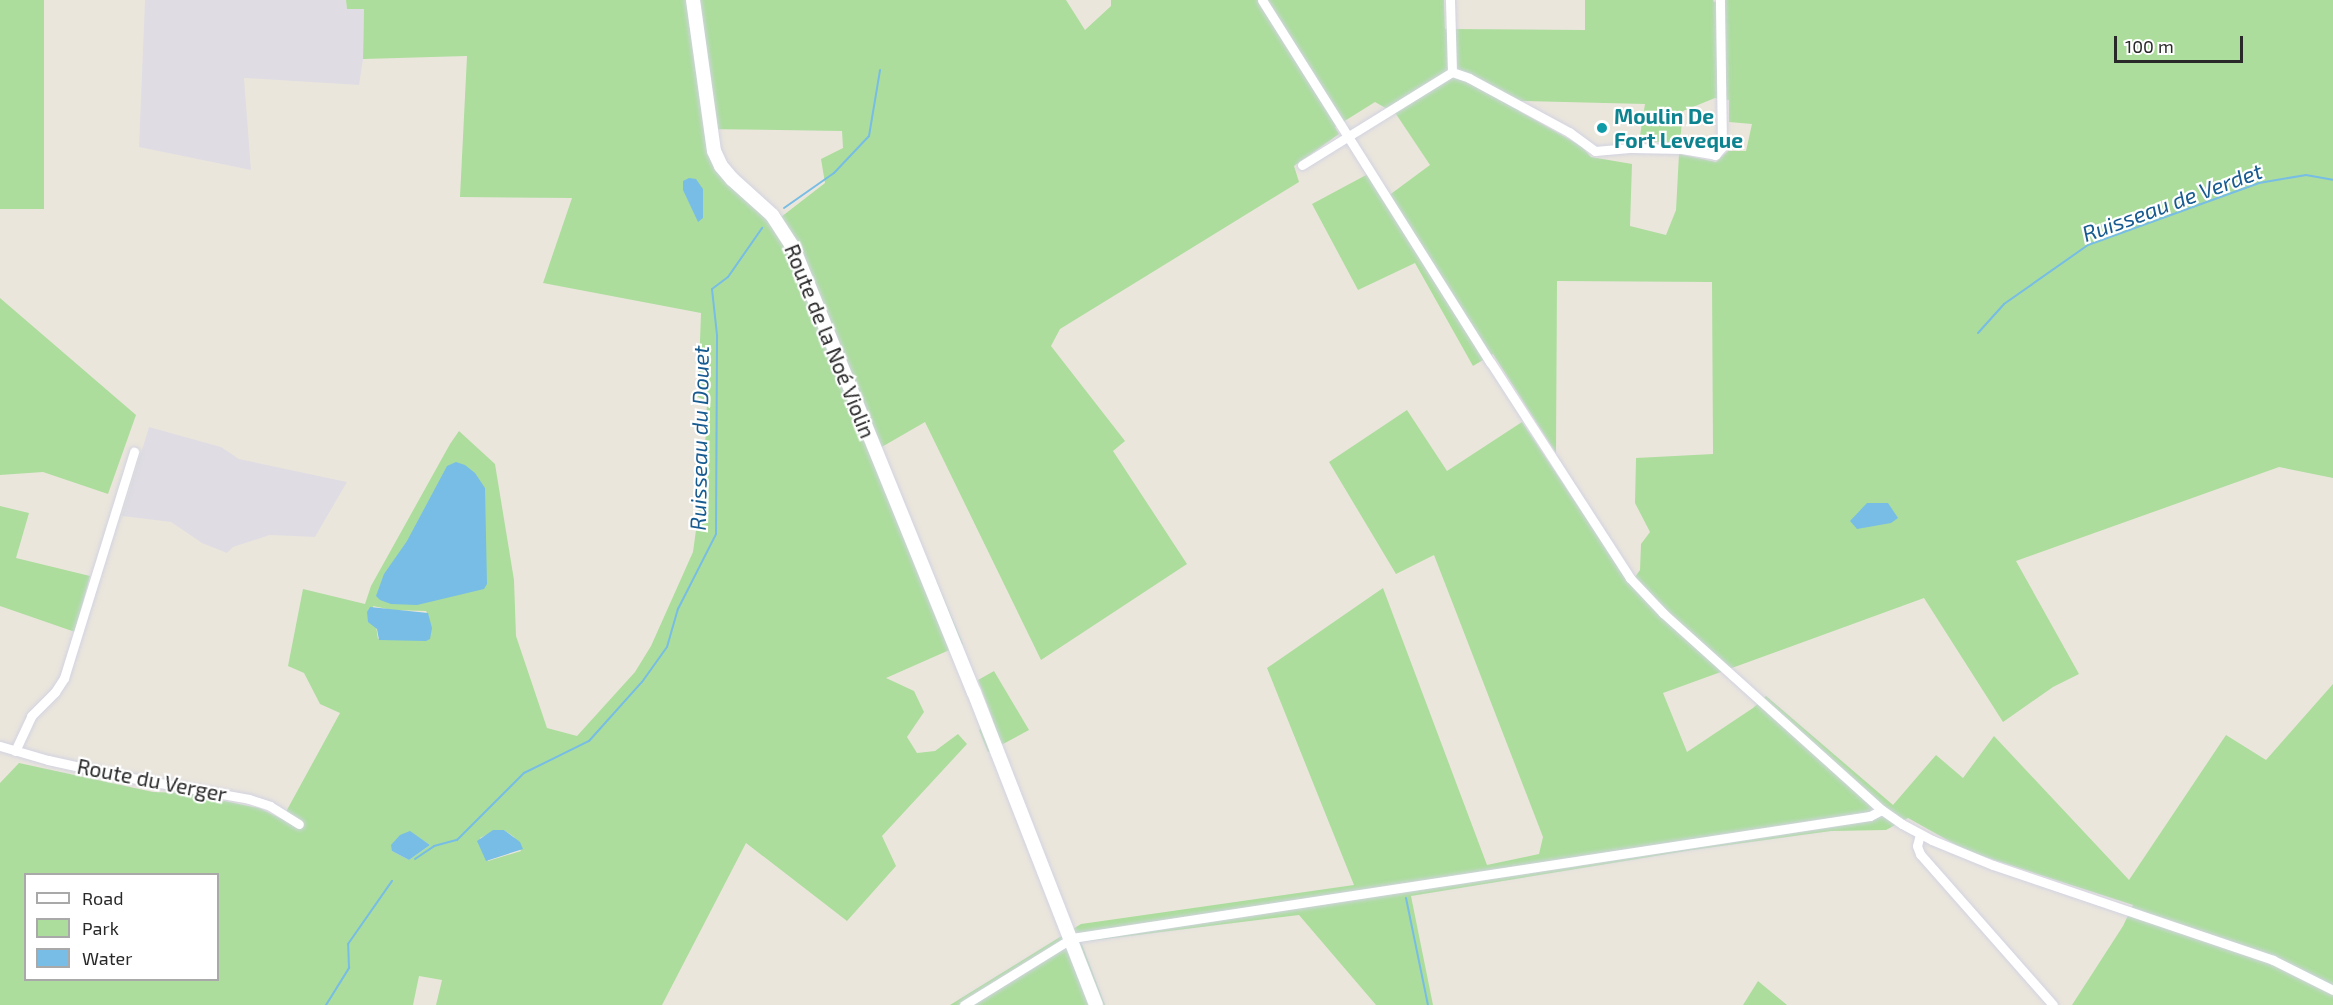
<!DOCTYPE html>
<html>
<head>
<meta charset="utf-8">
<style>
	body { margin:0 }
	#map { position:relative; width:2333px; height:1005px; overflow:hidden; background:#ebe6dc; font-family:"Exo 2",sans-serif }
	div>[style] { position:absolute }
	.industrial>* { inset:0; background:#dfdde3 }
	.green>* { inset:0; background:#acdd9d; transform-origin:0 0 }
	.water>* { inset:0; background:#77bde5 }
	.stream>* { height:2px; margin:-1px; padding:0 1px; transform-origin:1px; border-radius:1px; background:#77bde5 }
	.roads { filter:drop-shadow(0 0 2px #d2d3e1) drop-shadow(0 0 2px #d2d3e1) }
	.street>* { height:9px; margin:-4.5px; padding:0 4.5px; transform-origin:4.5px; border-radius:4.5px; background:#fff }
	.secondary>* { height:14px; margin:-7px; padding:0 7px; transform-origin:7px; border-radius:7px; background:#fff }
	.dots>* { width:16px; height:16px; translate:-50% -50%; box-sizing:border-box; border:3px solid #fff; border-radius:50% }
	span { translate:-50% -50%; white-space:nowrap; text-align:center; line-height:1.15; -webkit-text-stroke:4.5px #fff; paint-order:stroke }
	.culture-label { font-size:21px; color:#0d838f; font-weight:700 }
	.left { translate:0 -50%; text-align:left }
	.street-label { font-size:21px; color:#292929 }
	.water-label { font-size:22px; color:#175b90; font-style:italic }
	.legend { position:absolute; left:24px; top:873px; width:195px; height:108px; box-sizing:border-box; background:#fff; border:2px solid #a9a9a9; margin:0; padding:8px 10px; list-style:none; font-size:18px; color:#292929 }
	.legend li { display:flex; align-items:center; gap:12px; height:30px }
	.legend b { width:30px; border:2px solid #a9a9a9 }
	.scale { position:absolute; left:2114px; top:36px; width:129px; height:27px; box-sizing:border-box; border:3px solid #292929; border-top:0; padding-left:8px; font-size:18px; line-height:21px; white-space:nowrap; color:#292929; -webkit-text-stroke:4px #fff; paint-order:stroke }
</style>
</head>
<body>
<div id="map">
	<div class="industrial">
		<i style="clip-path:polygon(145px 0,346px 0,347px 9px,364px 9px,363px 59px,359px 85px,244px 78px,251px 170px,139px 147px)"></i>
		<i style="clip-path:polygon(149px 427px,221px 447px,239px 459px,347px 482px,315px 537px,270px 535px,233px 547px,227px 553px,202px 543px,171px 522px,122px 516px)"></i>
	</div>
	<div class="green">
		<i style="left:0;top:0;width:44px;height:209px"></i>
		<i style="clip-path:polygon(evenodd,346px 0,1066px 0,1085px 30px,1111px 6px,1111px 0,1444px 0,1445px 29px,1585px 30px,1585px 0,1713px 0,1714px 2px,1727px 0,2333px 0,2333px 478px,2279px 467px,2016px 561px,2079px 674px,2053px 687px,2003px 722px,1924px 598px,1663px 693px,1687px 752px,1753px 708px,1766px 696px,1893px 805px,1936px 755px,1963px 778px,1994px 736px,2129px 880px,2226px 735px,2266px 760px,2333px 684px,2333px 1005px,2072px 1005px,2123px 926px,2133px 905px,1967px 851px,1908px 818px,1886px 830px,1831px 831px,1692px 850px,1411px 896px,1433px 1005px,1376px 1005px,1299px 915px,1081px 942px,1105px 1005px,950px 1005px,1081px 924px,1354px 885px,1267px 668px,1383px 588px,1487px 865px,1539px 854px,1543px 837px,1434px 555px,1396px 574px,1329px 462px,1407px 410px,1447px 471px,1522px 422px,1630px 584px,1640px 570px,1641px 544px,1650px 532px,1635px 503px,1636px 458px,1713px 454px,1712px 282px,1557px 281px,1556px 453px,1493px 354px,1473px 366px,1415px 263px,1358px 290px,1312px 204px,1368px 174px,1384px 199px,1430px 165px,1396px 114px,1375px 102px,1335px 127px,1339px 134px,1294px 166px,1299px 182px,1060px 329px,1051px 346px,1125px 441px,1113px 451px,1187px 564px,1041px 660px,925px 422px,880px 448px,963px 644px,886px 678px,914px 691px,924px 712px,907px 737px,917px 753px,935px 751px,958px 734px,967px 744px,882px 836px,896px 866px,847px 921px,746px 843px,662px 1005px,436px 1005px,442px 980px,419px 976px,413px 1005px,0 1005px,0 783px,19px 763px,153px 792px,186px 793px,259px 808px,282px 819px,340px 713px,320px 704px,304px 673px,288px 666px,303px 589px,365px 604px,371px 586px,450px 444px,459px 431px,495px 464px,514px 580px,516px 636px,547px 728px,577px 736px,635px 672px,651px 646px,693px 552px,704px 471px,707px 401px,698px 397px,701px 313px,543px 283px,572px 198px,460px 197px,467px 56px,363px 59px,364px 9px,347px 9px,346px 0,1715px 98px,1729px 100px,1729px 122px,1752px 124px,1746px 151px,1728px 151px,1716px 162px,1679px 154px,1676px 210px,1666px 235px,1630px 226px,1632px 164px,1591px 157px,1581px 146px,1519px 111px,1521px 101px,1645px 104px,1639px 142px,1680px 142px,1683px 111px,1715px 98px,346px 0,704px 129px,842px 131px,843px 148px,821px 159px,825px 183px,772px 224px,721px 177px,708px 155px,704px 129px,346px 0,373px 606px,392px 610px,426px 611px,429px 617px,378px 639px,373px 606px,346px 0,496px 830px,504px 830px,514px 837px,521px 851px,488px 861px,480px 838px,496px 830px,346px 0,410px 832px,430px 845px,409px 860px,392px 851px,410px 832px,346px 0,26px 874px,218px 874px,218px 980px,26px 980px,26px 874px)"></i>
		<i style="clip-path:polygon(0 298px,136px 415px,108px 494px,43px 472px,0 475px)"></i>
		<i style="clip-path:polygon(0 506px,29px 513px,16px 558px,90px 576px,75px 632px,0 606px)"></i>
		<i style="clip-path:polygon(994px 671px,1029px 730px,988px 752px,979px 730px,993px 720px,978px 680px)"></i>
		<i style="clip-path:polygon(1758px 981px,1787px 1005px,1743px 1005px)"></i>
	</div>
	<div class="water">
		<i style="clip-path:polygon(689px 178px,696px 179px,703px 189px,703px 218px,698px 222px,683px 190px,683px 181px)"></i>
		<i style="clip-path:polygon(456px 462px,465px 465px,475px 473px,485px 488px,487px 584px,484px 589px,417px 605px,391px 604px,380px 600px,376px 596px,384px 574px,407px 541px,447px 466px)"></i>
		<i style="clip-path:polygon(1867px 503px,1888px 503px,1898px 518px,1891px 523px,1857px 529px,1850px 521px)"></i>
		<i style="clip-path:polygon(370px 607px,428px 613px,432px 628px,430px 639px,426px 641px,379px 640px,377px 629px,368px 622px,367px 612px)"></i>
		<i style="clip-path:polygon(493px 830px,504px 830px,520px 842px,523px 849px,486px 861px,477px 841px)"></i>
		<i style="clip-path:polygon(410px 831px,430px 845px,409px 860px,392px 851px,391px 845px,400px 835px)"></i>
	</div>
	<div class="stream">
		<i style="left:784px;top:208px;width:61px;rotate:-35deg"></i>
		<i style="left:834px;top:173px;width:51px;rotate:-46.6deg"></i>
		<i style="left:869px;top:136px;width:67px;rotate:-80.5deg"></i>
		<i style="left:1978px;top:333px;width:39px;rotate:-48deg"></i>
		<i style="left:2004px;top:304px;width:103px;rotate:-35.1deg"></i>
		<i style="left:2088px;top:245px;width:182px;rotate:-19.9deg"></i>
		<i style="left:2259px;top:183px;width:48px;rotate:-9.7deg"></i>
		<i style="left:2306px;top:175px;width:27px;rotate:10deg"></i>
		<i style="left:415px;top:859px;width:23px;rotate:-34deg"></i>
		<i style="left:434px;top:846px;width:24px;rotate:-15deg"></i>
		<i style="left:457px;top:840px;width:95px;rotate:-45deg"></i>
		<i style="left:524px;top:773px;width:72px;rotate:-26.2deg"></i>
		<i style="left:589px;top:741px;width:79px;rotate:-48.1deg"></i>
		<i style="left:642px;top:682px;width:43px;rotate:-54.5deg"></i>
		<i style="left:667px;top:647px;width:40px;rotate:-74deg"></i>
		<i style="left:678px;top:609px;width:84px;rotate:-63.1deg"></i>
		<i style="left:716px;top:534px;width:199px;rotate:-89.7deg"></i>
		<i style="left:717px;top:335px;width:46px;rotate:-96.2deg"></i>
		<i style="left:712px;top:289px;width:20px;rotate:-37deg"></i>
		<i style="left:728px;top:277px;width:60px;rotate:-55.2deg"></i>
		<i style="left:1406px;top:898px;width:109px;rotate:78.4deg"></i>
		<i style="left:326px;top:1005px;width:44px;rotate:-58.1deg"></i>
		<i style="left:349px;top:968px;width:24px;rotate:-92deg"></i>
		<i style="left:348px;top:944px;width:77px;rotate:-55.1deg"></i>
	</div>
	<div class="roads">
		<div class="street">
			<i style="left:1262px;top:0;width:429px;rotate:57.8deg"></i>
			<i style="left:1491px;top:363px;width:256px;rotate:57.1deg"></i>
			<i style="left:1630px;top:578px;width:48px;rotate:46.7deg"></i>
			<i style="left:1663px;top:613px;width:295px;rotate:42deg"></i>
			<i style="left:1882px;top:810px;width:24px;rotate:35deg"></i>
			<i style="left:1902px;top:824px;width:34px;rotate:28deg"></i>
			<i style="left:1932px;top:840px;width:66px;rotate:22.3deg"></i>
			<i style="left:1993px;top:865px;width:296px;rotate:18.7deg"></i>
			<i style="left:2273px;top:960px;width:67px;rotate:26.6deg"></i>
			<i style="left:1452px;top:72px;width:18px;rotate:19deg"></i>
			<i style="left:1469px;top:78px;width:114px;rotate:28.4deg"></i>
			<i style="left:1569px;top:132px;width:32px;rotate:36deg"></i>
			<i style="left:1595px;top:151px;width:37px;rotate:-5deg"></i>
			<i style="left:1632px;top:148px;width:50px;rotate:1.1deg"></i>
			<i style="left:1682px;top:149px;width:34px;rotate:10deg"></i>
			<i style="left:1715px;top:155px;width:11px;rotate:-49deg"></i>
			<i style="left:1722px;top:147px;width:147px;rotate:-90.8deg"></i>
			<i style="left:1302px;top:165px;width:176px;rotate:-31.8deg"></i>
			<i style="left:1452px;top:72px;width:72px;rotate:-91.6deg"></i>
			<i style="left:0;top:746px;width:50px;rotate:16.3deg"></i>
			<i style="left:48px;top:760px;width:80px;rotate:12.3deg"></i>
			<i style="left:126px;top:777px;width:125px;rotate:10.1deg"></i>
			<i style="left:249px;top:799px;width:22px;rotate:18deg"></i>
			<i style="left:270px;top:806px;width:34px;rotate:32deg"></i>
			<i style="left:15px;top:751px;width:38px;rotate:-65deg"></i>
			<i style="left:31px;top:716px;width:34px;rotate:-45deg"></i>
			<i style="left:55px;top:692px;width:17px;rotate:-57deg"></i>
			<i style="left:64px;top:678px;width:237px;rotate:-72.8deg"></i>
			<i style="left:1920px;top:834px;width:12px;rotate:104deg"></i>
			<i style="left:1917px;top:846px;width:9px;rotate:69deg"></i>
			<i style="left:1920px;top:854px;width:201px;rotate:48.6deg"></i>
			<i style="left:964px;top:1005px;width:127px;rotate:-31.8deg"></i>
			<i style="left:1072px;top:938px;width:807px;rotate:-8.69deg"></i>
			<i style="left:1870px;top:816px;width:13px;rotate:-27deg"></i>
		</div>
		<div class="secondary">
			<i style="left:693px;top:0;width:152px;rotate:82.1deg"></i>
			<i style="left:714px;top:151px;width:17px;rotate:65deg"></i>
			<i style="left:721px;top:166px;width:17px;rotate:50deg"></i>
			<i style="left:732px;top:179px;width:54px;rotate:42deg"></i>
			<i style="left:772px;top:215px;width:38px;rotate:57deg"></i>
			<i style="left:793px;top:247px;width:480px;rotate:67.9deg"></i>
			<i style="left:974px;top:692px;width:336px;rotate:68.7deg"></i>
		</div>
	</div>
	<div class="dots">
		<i style="left:1602px;top:128px;background:#0f9aa8"></i>
	</div>
	<div class="culture-label">
		<span class="left" style="left:1614px;top:128px">Moulin De<br>Fort Leveque</span>
	</div>
	<div class="street-label">
		<span style="left:830px;top:341px;rotate:68deg">Route de la Noé Violin</span>
		<span style="left:152px;top:780px;rotate:11deg">Route du Verger</span>
	</div>
	<div class="water-label">
		<span style="left:2172px;top:202px;rotate:-20deg">Ruisseau de Verdet</span>
		<span style="left:699px;top:438px;rotate:-89deg">Ruisseau du Douet</span>
	</div>
	<ul class="legend">
	<li><b style="height:8px;background:#fff"></b>Road</li>
	<li><b style="height:16px;background:#acdd9d"></b>Park</li>
	<li><b style="height:16px;background:#77bde5"></b>Water</li>
	</ul>
	<div class="scale">100 m</div>
</div>
</body>
</html>
